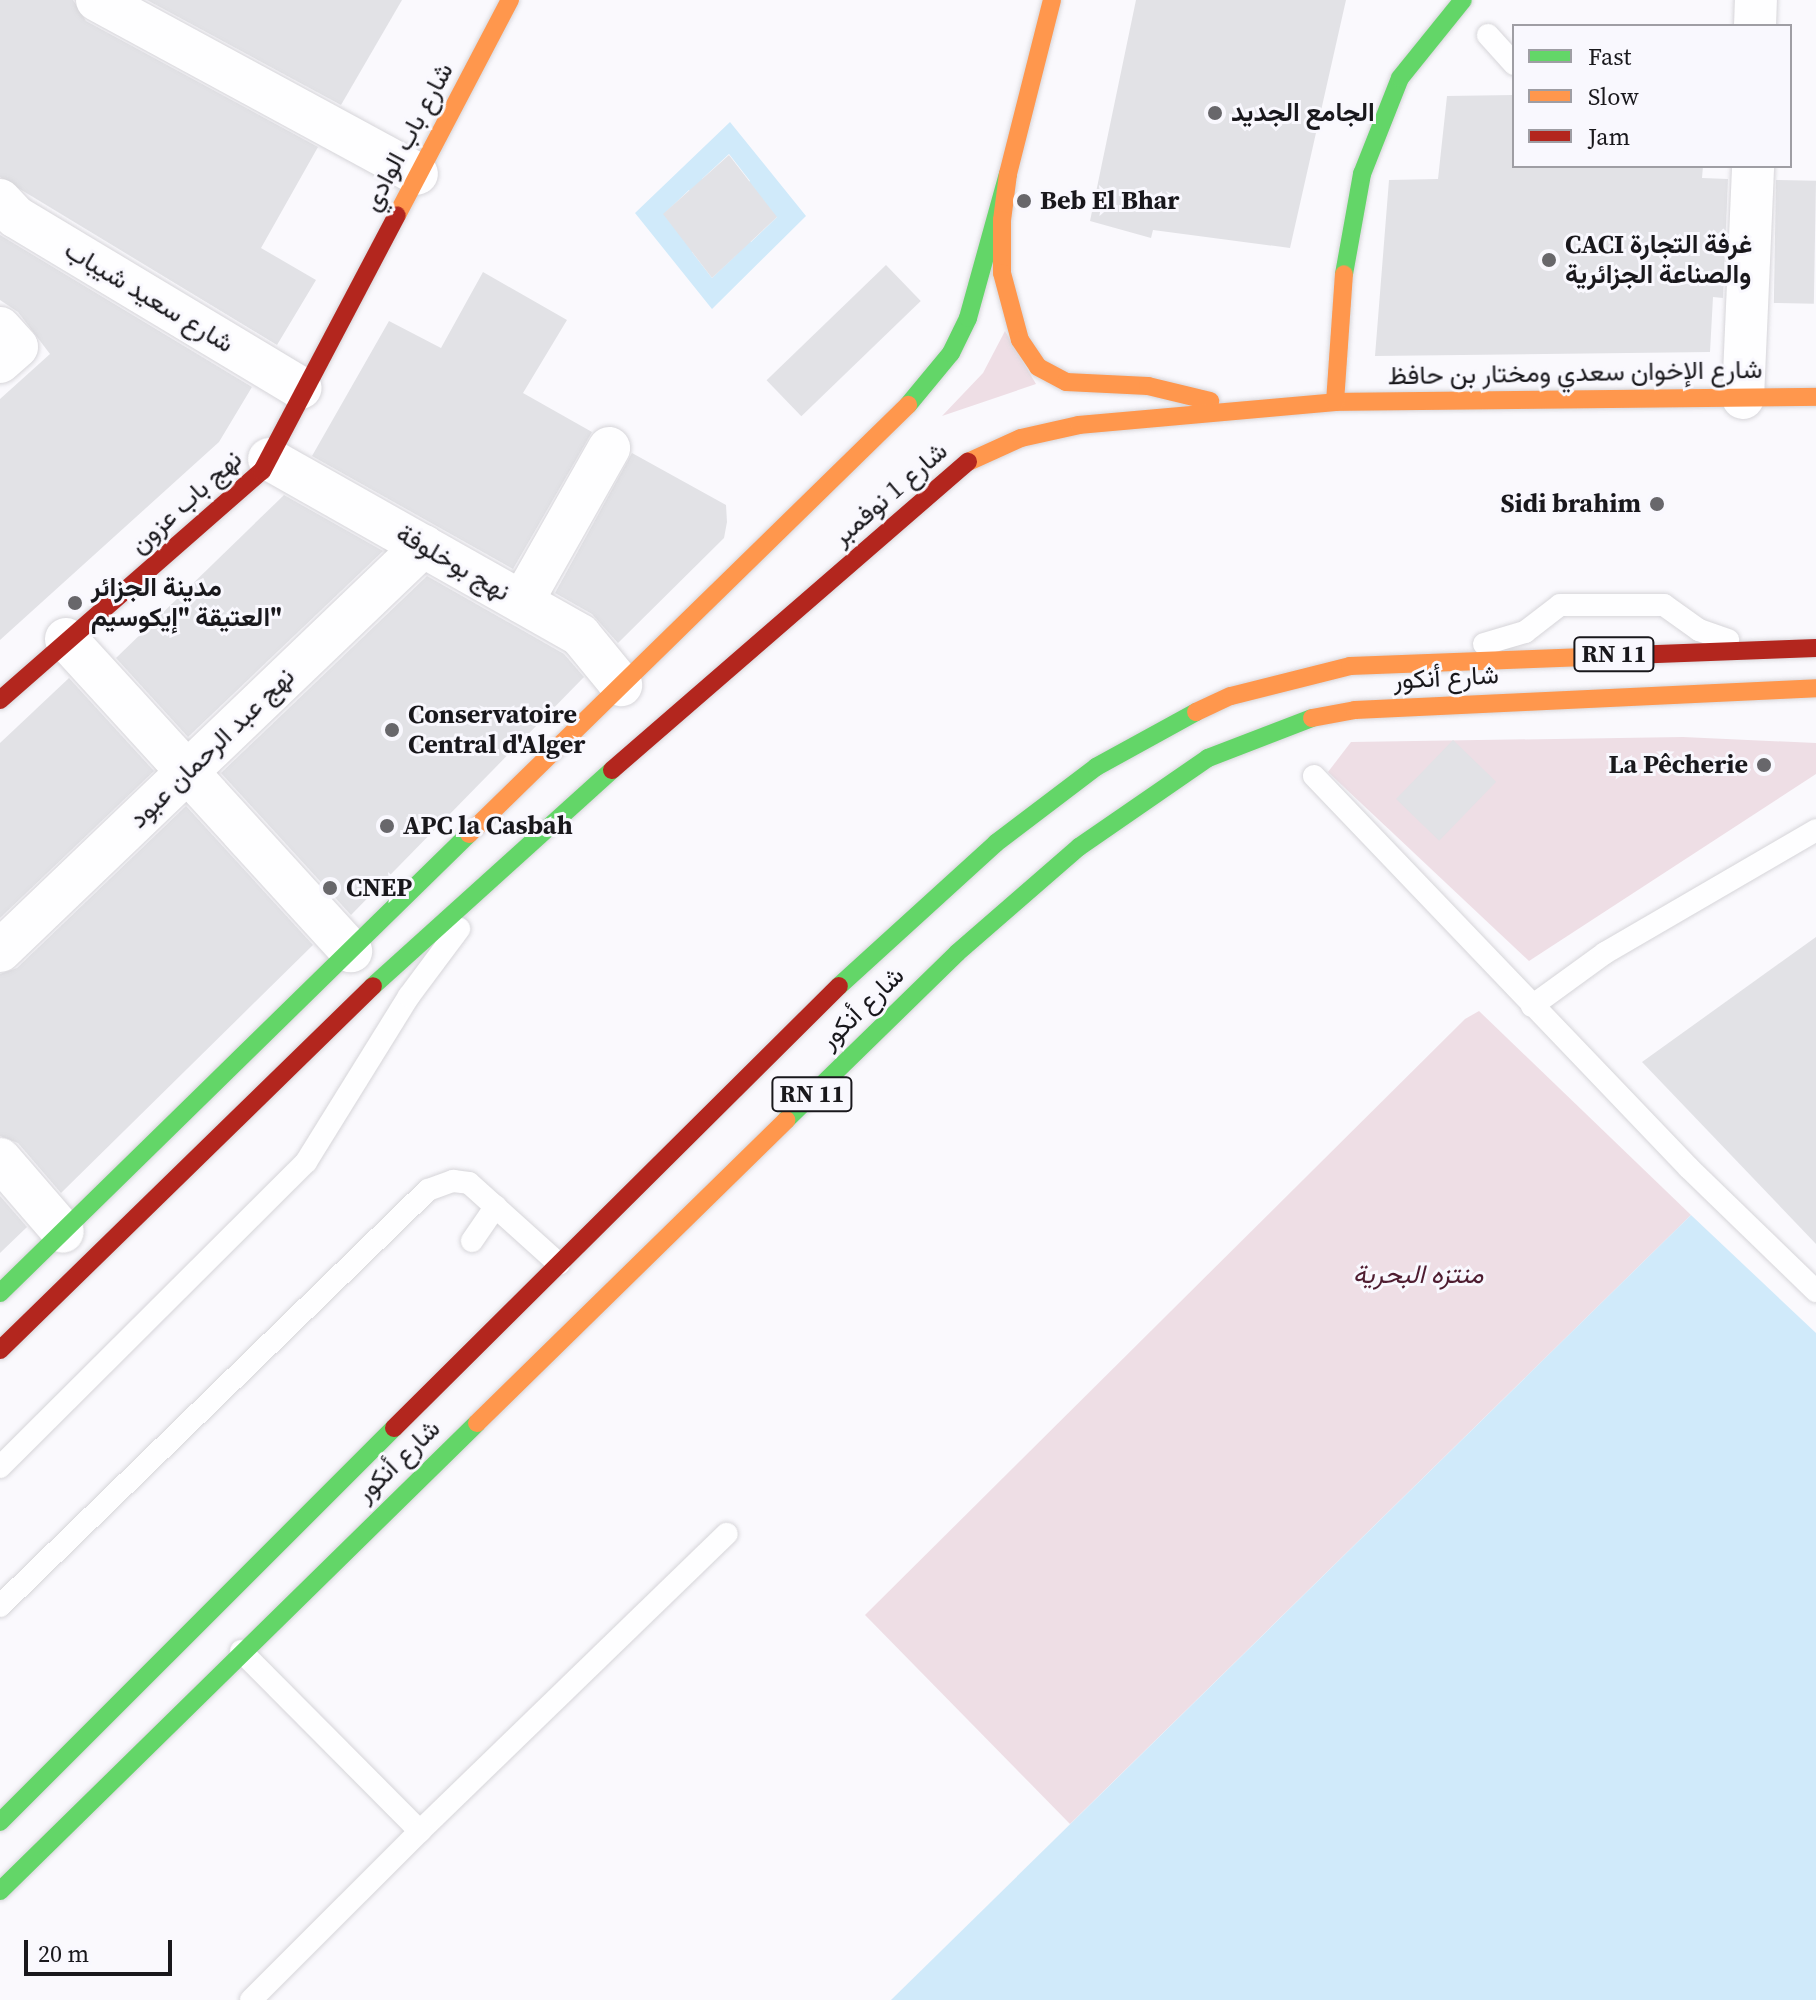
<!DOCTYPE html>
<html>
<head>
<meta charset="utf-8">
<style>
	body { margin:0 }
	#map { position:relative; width:1816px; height:2000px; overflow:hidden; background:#faf9fd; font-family:"Source Serif 4",Vazirmatn,serif }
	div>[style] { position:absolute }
	.green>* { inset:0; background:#eedee5 }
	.water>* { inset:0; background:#d0eafa }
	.building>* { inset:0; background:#e2e2e6; transform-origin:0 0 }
	.roads { filter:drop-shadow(0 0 2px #d6d5d9) drop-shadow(0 0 2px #d6d5d9) }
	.lane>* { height:22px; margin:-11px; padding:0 11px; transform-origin:11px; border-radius:11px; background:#fefeff }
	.street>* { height:42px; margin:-21px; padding:0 21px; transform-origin:21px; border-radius:21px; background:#fefeff }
	.fast>* { height:18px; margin:-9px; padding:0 9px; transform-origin:9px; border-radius:9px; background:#63d668 }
	.slow>* { height:18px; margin:-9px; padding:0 9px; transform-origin:9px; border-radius:9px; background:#ff974d }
	.jam>* { height:18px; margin:-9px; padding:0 9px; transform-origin:9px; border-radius:9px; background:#b3261e }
	.dots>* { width:22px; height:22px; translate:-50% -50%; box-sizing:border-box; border:4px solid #f9f8fe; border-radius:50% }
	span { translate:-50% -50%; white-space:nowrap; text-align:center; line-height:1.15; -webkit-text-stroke:6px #f9f8fe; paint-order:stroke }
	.shield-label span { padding:2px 6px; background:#f9f8fe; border:2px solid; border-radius:6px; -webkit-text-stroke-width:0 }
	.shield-label { font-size:24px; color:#19181c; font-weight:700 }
	.poi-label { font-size:26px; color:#19181c; font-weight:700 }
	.left { translate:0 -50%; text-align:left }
	.right { translate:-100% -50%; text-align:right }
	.street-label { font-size:26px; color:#19181c }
	.park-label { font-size:26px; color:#4e1c30; font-style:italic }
	.legend { position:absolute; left:1512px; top:24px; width:280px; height:144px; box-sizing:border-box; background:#f9f8fe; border:2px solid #9f9ea4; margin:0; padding:10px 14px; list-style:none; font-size:24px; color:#19181c }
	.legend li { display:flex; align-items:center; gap:16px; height:40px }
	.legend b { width:40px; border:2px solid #9f9ea4 }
	.scale { position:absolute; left:24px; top:1940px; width:148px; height:36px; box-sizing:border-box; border:4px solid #19181c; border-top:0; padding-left:10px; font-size:24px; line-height:28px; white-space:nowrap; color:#19181c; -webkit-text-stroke:6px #f9f8fe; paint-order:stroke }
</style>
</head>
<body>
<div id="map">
	<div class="green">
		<i style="clip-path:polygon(1005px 331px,1036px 384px,942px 416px,983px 373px)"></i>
		<i style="clip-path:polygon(1683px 737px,1816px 743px,1816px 774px,1529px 961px,1328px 772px,1351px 742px)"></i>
		<i style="clip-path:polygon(1479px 1011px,1691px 1215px,1070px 1824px,865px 1615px,1465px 1019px)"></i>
	</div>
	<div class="water">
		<i style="clip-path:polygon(evenodd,730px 122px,806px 216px,712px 309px,635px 213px,730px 122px,729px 154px,750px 181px,723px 206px,702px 179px,729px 154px,730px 122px,689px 190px,711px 217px,664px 214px,689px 190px,730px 122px,731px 216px,777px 217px,751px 242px,731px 216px,730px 122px,692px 252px,737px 254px,712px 278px,692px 252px)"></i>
		<i style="clip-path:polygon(1691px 1215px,1816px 1333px,1816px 2000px,891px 2000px)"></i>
	</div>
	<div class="building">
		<i style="clip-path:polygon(0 0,73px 0,86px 21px,318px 147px,261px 248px,316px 280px,277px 345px,0 177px)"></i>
		<i style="clip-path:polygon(147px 0,402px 0,341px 105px)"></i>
		<i style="clip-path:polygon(1136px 0,1346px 0,1290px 248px,1153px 230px,1151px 238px,1090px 221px)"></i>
		<i style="clip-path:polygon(1514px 95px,1514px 166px,1703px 166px,1702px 178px,1728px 179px,1723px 298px,1713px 297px,1710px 352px,1375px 356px,1389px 180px,1438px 179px,1447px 96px)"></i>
		<i style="clip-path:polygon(729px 155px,777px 217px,712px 278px,663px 214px)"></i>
		<i style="left:1776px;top:180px;width:40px;height:123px;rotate:1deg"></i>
		<i style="clip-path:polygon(0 235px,252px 387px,219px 442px,0 640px,0 399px,50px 354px,18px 312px,0 300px)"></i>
		<i style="left:886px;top:265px;width:50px;height:166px;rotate:46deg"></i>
		<i style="clip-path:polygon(483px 272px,567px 320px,523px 393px,592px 432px,513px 569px,312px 456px,389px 321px,441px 348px)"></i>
		<i style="clip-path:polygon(632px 453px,726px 505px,727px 522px,724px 538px,618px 643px,592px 614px,555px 593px)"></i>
		<i style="clip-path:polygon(284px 495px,383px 551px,188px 737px,116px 658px)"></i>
		<i style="clip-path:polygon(427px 576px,564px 654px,584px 677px,351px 915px,221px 773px)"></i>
		<i style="clip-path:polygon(69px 678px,154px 771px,0 918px,0 743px)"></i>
		<i style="left:1453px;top:740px;width:60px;height:82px;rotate:44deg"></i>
		<i style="clip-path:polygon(186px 806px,313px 945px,61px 1193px,18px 1143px,0 1136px,0 974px,17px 968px)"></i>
		<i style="clip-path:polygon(1816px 937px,1816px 1244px,1642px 1062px)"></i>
		<i style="clip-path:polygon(0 1196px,27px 1227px,0 1253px)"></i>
	</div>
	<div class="roads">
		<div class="lane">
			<i style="left:1488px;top:35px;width:39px;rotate:48deg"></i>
			<i style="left:1484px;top:644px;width:43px;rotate:-16.3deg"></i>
			<i style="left:1525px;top:632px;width:44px;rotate:-37.6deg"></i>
			<i style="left:1560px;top:605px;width:104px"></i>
			<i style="left:1664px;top:605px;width:43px;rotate:35.5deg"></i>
			<i style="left:1699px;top:630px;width:31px;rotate:19deg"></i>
			<i style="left:1314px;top:776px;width:542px;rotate:46.27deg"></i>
			<i style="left:1689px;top:1168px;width:177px;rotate:44.1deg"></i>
			<i style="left:1532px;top:1006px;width:90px;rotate:-36deg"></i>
			<i style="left:1605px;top:953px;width:244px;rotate:-30.2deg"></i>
			<i style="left:472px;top:1241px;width:42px;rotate:-55.6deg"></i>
			<i style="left:0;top:1467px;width:432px;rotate:-44.9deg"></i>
			<i style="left:306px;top:1162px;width:195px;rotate:-58.2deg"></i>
			<i style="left:409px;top:996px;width:84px;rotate:-53.3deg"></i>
			<i style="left:0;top:1606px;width:597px;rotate:-44.19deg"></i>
			<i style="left:428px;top:1190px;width:27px;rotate:-20deg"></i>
			<i style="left:453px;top:1181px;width:16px;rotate:7deg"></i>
			<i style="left:469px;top:1183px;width:121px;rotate:42deg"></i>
			<i style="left:241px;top:1651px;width:254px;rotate:45.2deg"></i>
			<i style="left:420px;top:1831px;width:427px;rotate:-44.1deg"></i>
			<i style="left:251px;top:2000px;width:239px;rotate:-45deg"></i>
		</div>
		<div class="street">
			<i style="left:97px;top:0;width:364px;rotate:28.5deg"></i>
			<i style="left:1755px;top:26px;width:26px;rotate:-88deg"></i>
			<i style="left:0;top:200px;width:23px;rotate:47deg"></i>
			<i style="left:16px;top:217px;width:332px;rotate:31deg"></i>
			<i style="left:0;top:328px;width:25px;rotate:48deg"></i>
			<i style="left:17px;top:347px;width:23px;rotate:139deg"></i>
			<i style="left:1743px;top:398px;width:232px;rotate:-87.5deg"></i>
			<i style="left:269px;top:459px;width:357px;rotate:29.5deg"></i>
			<i style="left:580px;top:635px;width:65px;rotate:50.6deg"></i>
			<i style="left:522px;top:602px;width:177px;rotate:-60.5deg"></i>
			<i style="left:66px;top:639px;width:423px;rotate:47.6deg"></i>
			<i style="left:0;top:951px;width:586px;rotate:-43.75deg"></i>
			<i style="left:0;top:1159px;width:96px;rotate:49.2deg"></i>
		</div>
		<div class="fast">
			<i style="left:1344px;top:274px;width:102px;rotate:-79.8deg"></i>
			<i style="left:1362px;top:174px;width:103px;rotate:-68.4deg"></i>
			<i style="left:1400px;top:78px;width:100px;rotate:-51.1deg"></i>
			<i style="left:908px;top:405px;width:67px;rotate:-50.4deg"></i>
			<i style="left:951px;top:353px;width:39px;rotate:-64deg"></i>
			<i style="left:968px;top:318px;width:149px;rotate:-74.5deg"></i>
			<i style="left:373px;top:986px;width:322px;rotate:-42.1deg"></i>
			<i style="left:839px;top:986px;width:212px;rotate:-42.3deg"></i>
			<i style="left:996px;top:843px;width:126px;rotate:-37.2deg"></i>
			<i style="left:1096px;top:767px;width:114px;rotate:-28.8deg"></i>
			<i style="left:786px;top:1120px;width:239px;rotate:-44.3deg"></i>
			<i style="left:957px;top:953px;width:162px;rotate:-41deg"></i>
			<i style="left:1079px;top:847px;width:157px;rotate:-34.6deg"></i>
			<i style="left:1208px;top:758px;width:111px;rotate:-21deg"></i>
			<i style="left:0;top:1293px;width:656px;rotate:-44.38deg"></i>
			<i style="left:0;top:1822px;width:557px;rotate:-45deg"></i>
			<i style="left:0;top:1891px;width:668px;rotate:-44.45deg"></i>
		</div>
		<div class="slow">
			<i style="left:1052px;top:0;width:179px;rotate:104.2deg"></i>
			<i style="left:1008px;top:174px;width:46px;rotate:97.4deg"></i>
			<i style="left:1002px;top:220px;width:53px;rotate:90deg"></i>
			<i style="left:1002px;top:273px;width:69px;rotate:75deg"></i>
			<i style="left:1020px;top:340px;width:32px;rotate:56deg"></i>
			<i style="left:1038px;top:367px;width:32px;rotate:28deg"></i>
			<i style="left:1066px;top:382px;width:82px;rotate:2.8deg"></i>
			<i style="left:1148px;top:386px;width:64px;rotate:13.6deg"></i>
			<i style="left:397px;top:215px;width:243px;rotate:-62.3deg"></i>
			<i style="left:1335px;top:402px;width:481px;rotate:-0.6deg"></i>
			<i style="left:968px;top:462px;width:58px;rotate:-24.4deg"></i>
			<i style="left:1021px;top:438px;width:59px;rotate:-12.6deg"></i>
			<i style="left:1079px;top:425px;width:257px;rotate:-5.1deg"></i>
			<i style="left:1335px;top:402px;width:128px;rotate:-86deg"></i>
			<i style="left:1196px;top:712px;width:38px;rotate:-25deg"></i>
			<i style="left:1231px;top:696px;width:123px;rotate:-14.1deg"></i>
			<i style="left:1350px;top:666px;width:281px;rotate:-2.2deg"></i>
			<i style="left:1312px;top:718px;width:44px;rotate:-10.5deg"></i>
			<i style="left:1355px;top:710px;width:462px;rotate:-2.7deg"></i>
			<i style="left:469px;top:834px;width:614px;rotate:-44.34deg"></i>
			<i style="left:477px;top:1423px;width:433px;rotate:-44.4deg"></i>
		</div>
		<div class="jam">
			<i style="left:1631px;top:655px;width:185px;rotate:-2.2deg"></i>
			<i style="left:0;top:700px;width:348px;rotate:-41.2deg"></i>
			<i style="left:262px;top:471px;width:289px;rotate:-62.2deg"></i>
			<i style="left:612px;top:770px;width:471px;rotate:-40.9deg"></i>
			<i style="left:0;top:1350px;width:521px;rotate:-44.3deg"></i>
			<i style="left:394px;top:1428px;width:627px;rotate:-44.81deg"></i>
		</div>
	</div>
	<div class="dots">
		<i style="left:1215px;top:113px;background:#68676b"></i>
		<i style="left:1024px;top:201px;background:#68676b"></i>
		<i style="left:1549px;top:260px;background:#68676b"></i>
		<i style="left:1657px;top:504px;background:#68676b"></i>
		<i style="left:75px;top:603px;background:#68676b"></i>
		<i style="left:392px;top:730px;background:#68676b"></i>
		<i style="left:1764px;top:765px;background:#68676b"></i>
		<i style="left:387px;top:826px;background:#68676b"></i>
		<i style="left:330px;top:888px;background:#68676b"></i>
	</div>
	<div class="shield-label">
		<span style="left:1614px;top:654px">RN 11</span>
		<span style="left:812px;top:1094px">RN 11</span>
	</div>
	<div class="poi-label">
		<span class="left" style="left:1231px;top:113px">الجامع الجديد</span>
		<span class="left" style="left:1040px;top:201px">Beb El Bhar</span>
		<span class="left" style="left:1565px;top:260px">CACI غرفة التجارة<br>والصناعة الجزائرية</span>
		<span class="right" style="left:1641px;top:504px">Sidi brahim</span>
		<span class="left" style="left:91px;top:603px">مدينة الجزائر<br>العتيقة "إيكوسيم"</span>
		<span class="left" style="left:408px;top:730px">Conservatoire<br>Central d'Alger</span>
		<span class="right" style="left:1748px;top:765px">La Pêcherie</span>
		<span class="left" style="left:403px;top:826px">APC la Casbah</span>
		<span class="left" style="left:346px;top:888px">CNEP</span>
	</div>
	<div class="street-label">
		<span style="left:408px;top:137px;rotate:-62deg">شارع باب الوادي</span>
		<span style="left:149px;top:297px;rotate:31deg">شارع سعيد شيباب</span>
		<span style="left:1575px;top:373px;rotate:-1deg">شارع الإخوان سعدي ومختار بن حافظ</span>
		<span style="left:890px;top:494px;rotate:-41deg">شارع 1 نوفمبر</span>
		<span style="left:186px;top:502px;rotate:-42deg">نهج باب عزون</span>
		<span style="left:453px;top:563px;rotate:30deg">نهج بوخلوفة</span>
		<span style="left:1446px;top:678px;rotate:-3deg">شارع أنكور</span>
		<span style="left:212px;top:748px;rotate:-44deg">نهج عبد الرحمان عبود</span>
		<span style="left:862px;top:1008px;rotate:-44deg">شارع أنكور</span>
		<span style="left:398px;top:1461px;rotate:-44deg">شارع أنكور</span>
	</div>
	<div class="park-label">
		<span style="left:1418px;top:1275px">منتزه البحرية</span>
	</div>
	<ul class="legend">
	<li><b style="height:10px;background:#63d668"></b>Fast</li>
	<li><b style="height:10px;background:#ff974d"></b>Slow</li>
	<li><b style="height:10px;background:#b3261e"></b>Jam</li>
	</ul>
	<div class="scale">20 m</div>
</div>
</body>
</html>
